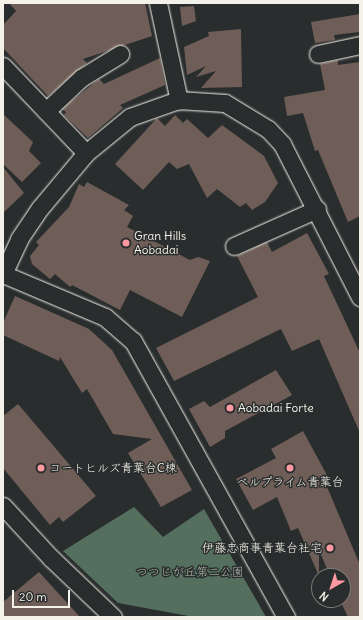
<!DOCTYPE html>
<html>
<head>
<meta charset="utf-8">
<style>
	body { margin:0 }
	#map { position:relative; width:363px; height:620px; overflow:hidden; background:#2a2d2e; font-family:Delius,"Klee One",sans-serif }
	div>[style] { position:absolute }
	.green>* { inset:0; background:#546f5d }
	.building>* { inset:0; background:#6f5e57 }
	.roads { filter:drop-shadow(0 0 1px #f4f1e8) drop-shadow(0 0 1px #f4f1e8) }
	.street>* { height:17px; margin:-8.5px; padding:0 8.5px; transform-origin:8.5px; border-radius:8.5px; background:#2a2d2e }
	.dots>* { width:11px; height:11px; translate:-50% -50%; box-sizing:border-box; border:2px solid #2a2d2e; border-radius:50% }
	span { translate:-50% -50%; white-space:nowrap; text-align:center; line-height:1.15; -webkit-text-stroke:3px #2a2d2e; paint-order:stroke }
	.poi-label { font-size:12px; color:#f4f1e8 }
	.left { translate:0 -50%; text-align:left }
	.right { translate:-100% -50%; text-align:right }
	.park-label { font-size:12px; color:#acb6a9 }
	.frame { position:absolute; inset:0; border:4px solid #f4f1e8; pointer-events:none }
	.north { position:absolute; left:311px; top:568px; width:40px; height:40px; box-sizing:border-box; background:#2a2d2e; border:1px solid #7b7b78; border-radius:50%; rotate:219deg; font-size:11px; font-weight:700; line-height:16px; text-align:center; color:#f4f1e8 }
	.north::after { content:''; display:block; margin:auto; width:14px; height:18px; background:#ff9aa2; clip-path:polygon(50% 0,100% 100%,50% 72%,0 100%) }
	.scale { position:absolute; left:12px; top:590px; width:58px; height:18px; box-sizing:border-box; border:2px solid #f4f1e8; border-top:0; padding-left:5px; font-size:12px; line-height:14px; white-space:nowrap; color:#f4f1e8; -webkit-text-stroke:3px #2a2d2e; paint-order:stroke }
</style>
</head>
<body>
<div id="map">
	<div class="green">
		<i style="clip-path:polygon(134px 507px,163px 537px,204px 509px,266px 617px,194px 617px,118px 603px,63px 551px)"></i>
	</div>
	<div class="building">
		<i style="clip-path:polygon(9px 3px,145px 3px,152px 36px,83px 59px,87px 63px,48px 96px,3px 48px,3px 25px,16px 11px)"></i>
		<i style="clip-path:polygon(194px 6px,196px 21px,182px 26px,180px 7px)"></i>
		<i style="clip-path:polygon(360px 14px,360px 32px,334px 35px,335px 40px,315px 43px,311px 22px)"></i>
		<i style="clip-path:polygon(241px 29px,242px 87px,201px 88px,216px 71px,196px 77px,206px 66px,187px 75px,184px 47px,209px 36px,208px 32px)"></i>
		<i style="clip-path:polygon(160px 58px,165px 85px,120px 105px,123px 108px,88px 138px,64px 115px,66px 112px,62px 109px,99px 79px,104px 84px)"></i>
		<i style="clip-path:polygon(338px 60px,338px 65px,360px 62px,360px 216px,348px 222px,318px 150px,315px 151px,303px 113px,287px 116px,284px 97px,325px 90px,320px 64px)"></i>
		<i style="clip-path:polygon(3px 114px,33px 142px,29px 151px,41px 163px,22px 182px,3px 164px)"></i>
		<i style="clip-path:polygon(175px 115px,183px 123px,187px 119px,208px 138px,222px 125px,264px 156px,278px 183px,265px 202px,252px 210px,246px 203px,240px 207px,217px 189px,207px 198px,189px 164px,177px 169px,169px 162px,143px 190px,115px 164px,157px 118px,165px 126px)"></i>
		<i style="clip-path:polygon(3px 167px,24px 193px,3px 213px)"></i>
		<i style="clip-path:polygon(87px 182px,129px 205px,124px 210px,133px 216px,127px 227px,190px 260px,198px 257px,210px 261px,182px 317px,130px 290px,120px 310px,72px 285px,70px 287px,55px 274px,50px 279px,32px 264px,30px 256px,39px 245px,36px 242px,69px 207px,79px 184px,84px 187px)"></i>
		<i style="clip-path:polygon(307px 233px,329px 274px,324px 276px,360px 353px,360px 433px,319px 339px,292px 351px,281px 329px,174px 381px,156px 348px,258px 297px,237px 256px,267px 242px,272px 252px)"></i>
		<i style="clip-path:polygon(15px 296px,89px 329px,112px 350px,192px 490px,161px 507px,128px 453px,152px 439px,113px 434px,87px 389px,82px 393px,60px 357px,59px 361px,3px 335px,3px 323px)"></i>
		<i style="clip-path:polygon(276px 370px,292px 395px,225px 431px,225px 438px,210px 447px,189px 409px,204px 401px,210px 407px)"></i>
		<i style="clip-path:polygon(18px 404px,96px 496px,63px 522px,59px 517px,50px 525px,3px 468px,3px 416px)"></i>
		<i style="clip-path:polygon(303px 431px,328px 477px,325px 482px,360px 565px,360px 617px,348px 617px,340px 600px,343px 576px,330px 576px,319px 550px,319px 576px,298px 528px,291px 531px,277px 497px,253px 510px,236px 479px,276px 458px,271px 449px)"></i>
		<i style="clip-path:polygon(39px 572px,80px 617px,3px 617px,3px 602px)"></i>
	</div>
	<div class="roads">
		<div class="street">
			<i style="left:158px;top:3px;width:100px;rotate:77.9deg"></i>
			<i style="left:318px;top:54px;width:43px;rotate:-12.1deg"></i>
			<i style="left:3px;top:66px;width:120px;rotate:46.3deg"></i>
			<i style="left:46px;top:111px;width:48px;rotate:-43.3deg"></i>
			<i style="left:81px;top:78px;width:46px;rotate:-31.6deg"></i>
			<i style="left:234px;top:246px;width:91px;rotate:-24deg"></i>
			<i style="left:3px;top:274px;width:38px;rotate:-65deg"></i>
			<i style="left:19px;top:239px;width:37px;rotate:-56deg"></i>
			<i style="left:40px;top:208px;width:72px;rotate:-50.1deg"></i>
			<i style="left:86px;top:153px;width:57px;rotate:-39.3deg"></i>
			<i style="left:130px;top:117px;width:51px;rotate:-19.5deg"></i>
			<i style="left:178px;top:100px;width:47px;rotate:3.7deg"></i>
			<i style="left:225px;top:103px;width:50px;rotate:31.2deg"></i>
			<i style="left:268px;top:129px;width:21px;rotate:47deg"></i>
			<i style="left:282px;top:144px;width:172px;rotate:63deg"></i>
			<i style="left:3px;top:274px;width:111px;rotate:22.9deg"></i>
			<i style="left:105px;top:317px;width:37px;rotate:41deg"></i>
			<i style="left:133px;top:341px;width:316px;rotate:61deg"></i>
			<i style="left:3px;top:506px;width:71px;rotate:47.3deg"></i>
			<i style="left:51px;top:558px;width:86px;rotate:43.6deg"></i>
		</div>
	</div>
	<div class="dots">
		<i style="left:126px;top:243px;background:#ff9aa2"></i>
		<i style="left:230px;top:408px;background:#ff9aa2"></i>
		<i style="left:41px;top:468px;background:#ff9aa2"></i>
		<i style="left:290px;top:468px;background:#ff9aa2"></i>
		<i style="left:330px;top:548px;background:#ff9aa2"></i>
	</div>
	<div class="poi-label">
		<span class="left" style="left:134px;top:243px">Gran Hills<br>Aobadai</span>
		<span class="left" style="left:238px;top:408px">Aobadai Forte</span>
		<span class="left" style="left:49px;top:468px">コートヒルズ青葉台C棟</span>
		<span style="left:290px;top:482px">ベルプライム青葉台</span>
		<span class="right" style="left:322px;top:548px">伊藤忠商事青葉台社宅</span>
	</div>
	<div class="park-label">
		<span style="left:190px;top:572px">つつじが丘第二公園</span>
	</div>
	<div class="frame"></div>
	<div class="north">N</div>
	<div class="scale">20 m</div>
</div>
</body>
</html>
